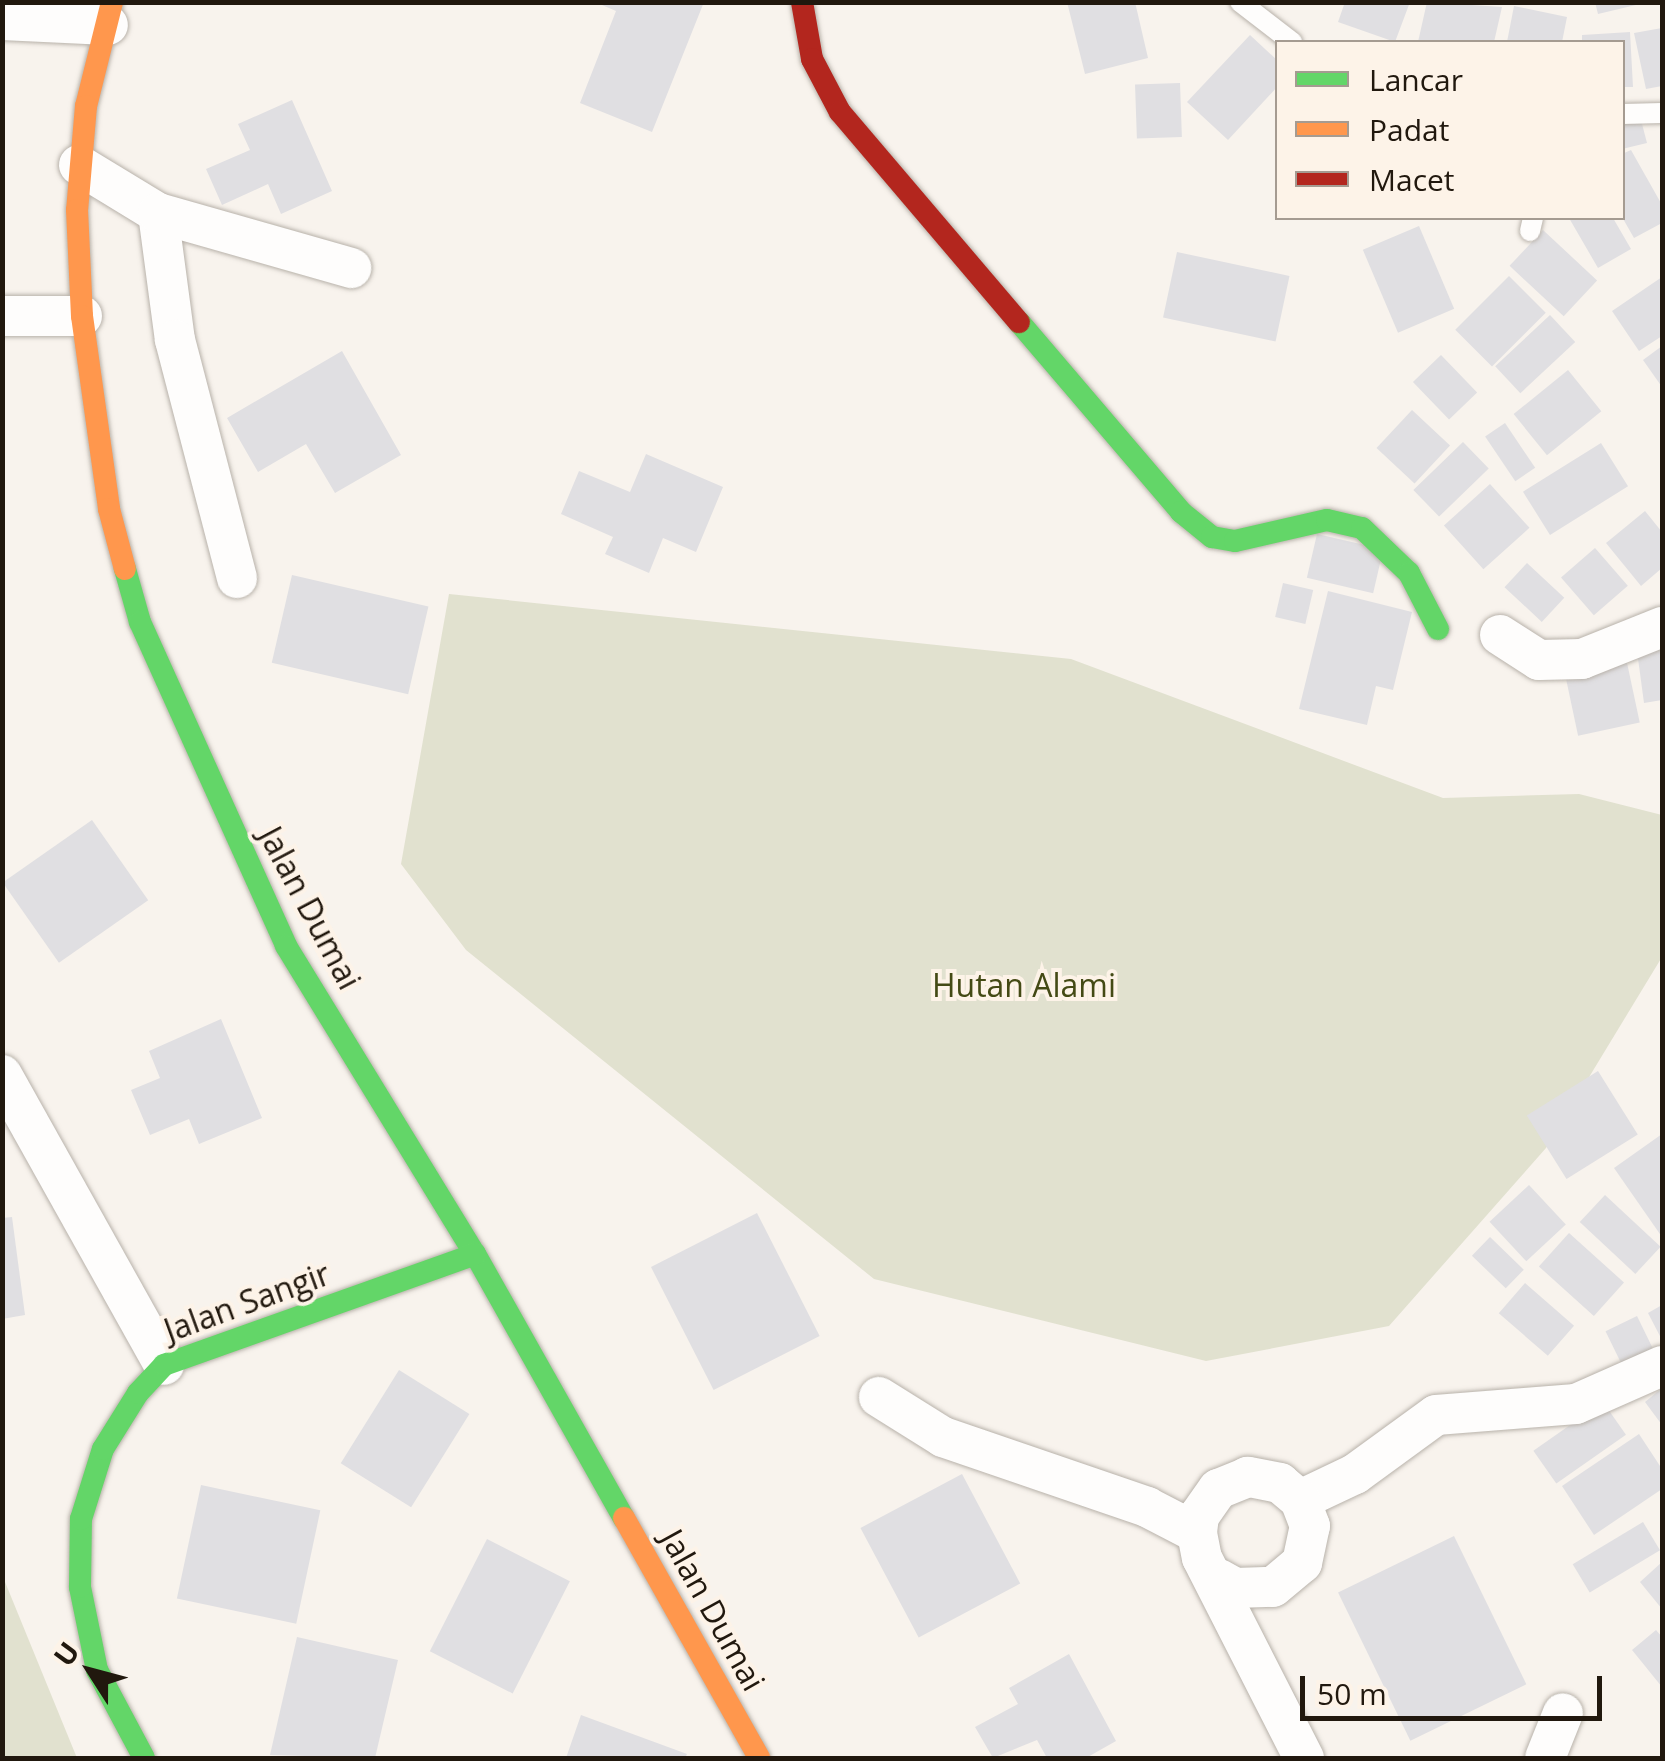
<!DOCTYPE html>
<html>
<head>
<meta charset="utf-8">
<style>
	body { margin:0 }
	#map { position:relative; width:1665px; height:1761px; overflow:hidden; background:#f8f3ed; font-family:"Open Sans",sans-serif }
	div>[style] { position:absolute }
	.green>* { inset:0; background:#e1e1cf }
	.building>* { inset:0; background:#e0dfe2; transform-origin:0 0 }
	.roads { filter:drop-shadow(0 0 2px #b8b2aa) drop-shadow(0 0 2px #b8b2aa) }
	.lane>* { height:20px; margin:-10px; padding:0 10px; transform-origin:10px; border-radius:10px; background:#fefdfc }
	.street>* { height:40px; margin:-20px; padding:0 20px; transform-origin:20px; border-radius:20px; background:#fefdfc }
	.fast>* { height:22px; margin:-11px; padding:0 11px; transform-origin:11px; border-radius:11px; background:#63d668 }
	.slow>* { height:22px; margin:-11px; padding:0 11px; transform-origin:11px; border-radius:11px; background:#ff974d }
	.jam>* { height:22px; margin:-11px; padding:0 11px; transform-origin:11px; border-radius:11px; background:#b3261e }
	span { translate:-50% -50%; white-space:nowrap; text-align:center; line-height:1.15; -webkit-text-stroke:8px #fdf3e8; paint-order:stroke }
	.street-label { font-size:32px; color:#21180e }
	.park-label { font-size:32px; color:#444a15 }
	.frame { position:absolute; inset:0; border:5px solid #21180e; pointer-events:none }
	.legend { position:absolute; left:1275px; top:40px; width:350px; height:180px; box-sizing:border-box; background:#fdf3e8; border:2px solid #a59b91; margin:0; padding:12px 18px; list-style:none; font-size:30px; color:#21180e }
	.legend li { display:flex; align-items:center; gap:20px; height:50px }
	.legend b { width:50px; border:2px solid #a59b91 }
	.north { position:absolute; left:40px; top:1621px; width:100px; height:100px; -webkit-text-stroke:8px #fdf3e8; paint-order:stroke; rotate:306deg; font-size:28px; font-weight:700; line-height:40px; text-align:center; color:#21180e }
	.north::after { content:''; display:block; margin:auto; width:35px; height:45px; background:#21180e; clip-path:polygon(50% 0,100% 100%,50% 72%,0 100%) }
	.scale { position:absolute; left:1300px; top:1676px; width:302px; height:45px; box-sizing:border-box; border:5px solid #21180e; border-top:0; padding-left:12px; font-size:30px; line-height:35px; white-space:nowrap; color:#21180e; -webkit-text-stroke:8px #fdf3e8; paint-order:stroke }
</style>
</head>
<body>
<div id="map">
	<div class="green">
		<i style="clip-path:polygon(449px 594px,1071px 659px,1443px 798px,1579px 794px,1662px 815px,1662px 957px,1546px 1148px,1389px 1326px,1206px 1361px,874px 1279px,466px 950px,401px 864px)"></i>
		<i style="clip-path:polygon(3px 1577px,77px 1758px,3px 1758px)"></i>
	</div>
	<div class="building">
		<i style="clip-path:polygon(704px 2px,652px 132px,580px 103px,616px 11px,595px 2px)"></i>
		<i style="clip-path:polygon(1067px 2px,1135px 2px,1148px 58px,1085px 74px)"></i>
		<i style="clip-path:polygon(1345px 2px,1410px 2px,1395px 42px,1338px 22px)"></i>
		<i style="clip-path:polygon(1427px 2px,1502px 7px,1494px 42px,1418px 42px)"></i>
		<i style="clip-path:polygon(1595px 2px,1639px 2px,1640px 4px,1598px 14px)"></i>
		<i style="clip-path:polygon(1514px 6px,1567px 17px,1562px 42px,1507px 42px)"></i>
		<i style="clip-path:polygon(1662px 28px,1662px 86px,1646px 89px,1634px 33px)"></i>
		<i style="clip-path:polygon(1630px 32px,1633px 87px,1622px 87px,1622px 42px,1582px 42px,1582px 35px)"></i>
		<i style="clip-path:polygon(1250px 35px,1278px 61px,1278px 86px,1228px 140px,1187px 102px)"></i>
		<i style="left:1180px;top:83px;width:54px;height:45px;rotate:88deg"></i>
		<i style="clip-path:polygon(292px 100px,332px 191px,281px 214px,268px 184px,222px 205px,206px 169px,250px 150px,238px 124px)"></i>
		<i style="clip-path:polygon(1641px 120px,1647px 143px,1622px 149px,1622px 125px)"></i>
		<i style="clip-path:polygon(1631px 150px,1662px 205px,1662px 223px,1634px 238px,1622px 217px,1622px 154px)"></i>
		<i style="clip-path:polygon(1569px 218px,1613px 218px,1631px 249px,1598px 268px)"></i>
		<i style="left:1419px;top:226px;width:90px;height:61px;rotate:67deg"></i>
		<i style="left:1543px;top:230px;width:74px;height:49px;rotate:43deg"></i>
		<i style="left:1177px;top:252px;width:115px;height:67px;rotate:12deg"></i>
		<i style="left:1509px;top:276px;width:52px;height:76px;rotate:45deg"></i>
		<i style="clip-path:polygon(1662px 277px,1662px 336px,1639px 351px,1612px 311px)"></i>
		<i style="left:1550px;top:315px;width:37px;height:75px;rotate:47deg"></i>
		<i style="clip-path:polygon(1662px 346px,1662px 387px,1643px 360px)"></i>
		<i style="clip-path:polygon(342px 351px,401px 455px,335px 493px,306px 444px,258px 472px,227px 418px)"></i>
		<i style="left:1441px;top:355px;width:52px;height:39px;rotate:46deg"></i>
		<i style="left:1568px;top:370px;width:53px;height:70px;rotate:51deg"></i>
		<i style="left:1412px;top:410px;width:52px;height:52px;rotate:43deg"></i>
		<i style="left:1505px;top:423px;width:54px;height:24px;rotate:56deg"></i>
		<i style="left:1463px;top:442px;width:37px;height:69px;rotate:46deg"></i>
		<i style="left:1601px;top:443px;width:51px;height:92px;rotate:58deg"></i>
		<i style="clip-path:polygon(646px 454px,723px 487px,696px 552px,663px 538px,649px 573px,605px 554px,613px 537px,561px 514px,579px 471px,630px 492px)"></i>
		<i style="left:1490px;top:484px;width:59px;height:62px;rotate:48deg"></i>
		<i style="clip-path:polygon(1645px 511px,1662px 532px,1662px 568px,1641px 586px,1606px 543px)"></i>
		<i style="left:1317px;top:534px;width:68px;height:45px;rotate:13deg"></i>
		<i style="left:1595px;top:548px;width:50px;height:45px;rotate:49deg"></i>
		<i style="left:1527px;top:563px;width:51px;height:33px;rotate:43deg"></i>
		<i style="left:292px;top:575px;width:140px;height:90px;rotate:13deg"></i>
		<i style="left:1283px;top:583px;width:31px;height:35px;rotate:13deg"></i>
		<i style="clip-path:polygon(1328px 591px,1412px 612px,1393px 690px,1376px 686px,1367px 725px,1299px 709px)"></i>
		<i style="clip-path:polygon(1662px 647px,1662px 700px,1644px 703px,1637px 651px)"></i>
		<i style="left:1626px;top:658px;width:66px;height:63px;rotate:78deg"></i>
		<i style="left:92px;top:820px;width:98px;height:109px;rotate:55deg"></i>
		<i style="clip-path:polygon(221px 1019px,262px 1118px,199px 1144px,189px 1119px,150px 1135px,131px 1090px,160px 1078px,149px 1051px)"></i>
		<i style="left:1598px;top:1071px;width:75px;height:84px;rotate:58deg"></i>
		<i style="clip-path:polygon(1662px 1134px,1662px 1237px,1614px 1168px)"></i>
		<i style="left:1529px;top:1185px;width:54px;height:54px;rotate:47deg"></i>
		<i style="left:1605px;top:1195px;width:76px;height:37px;rotate:43deg"></i>
		<i style="left:757px;top:1213px;width:138px;height:119px;rotate:63deg"></i>
		<i style="clip-path:polygon(12px 1217px,25px 1315px,2px 1319px,2px 1218px)"></i>
		<i style="left:1569px;top:1233px;width:74px;height:45px;rotate:42deg"></i>
		<i style="left:1490px;top:1237px;width:47px;height:26px;rotate:44deg"></i>
		<i style="left:1525px;top:1283px;width:65px;height:40px;rotate:41deg"></i>
		<i style="clip-path:polygon(1662px 1305px,1662px 1340px,1648px 1313px)"></i>
		<i style="left:1637px;top:1316px;width:50px;height:35px;rotate:64deg"></i>
		<i style="left:399px;top:1370px;width:83px;height:110px;rotate:32deg"></i>
		<i style="clip-path:polygon(1662px 1388px,1662px 1425px,1645px 1402px)"></i>
		<i style="left:1603px;top:1402px;width:40px;height:85px;rotate:55deg"></i>
		<i style="clip-path:polygon(1639px 1434px,1662px 1469px,1662px 1489px,1594px 1535px,1562px 1486px)"></i>
		<i style="left:962px;top:1474px;width:124px;height:115px;rotate:62deg"></i>
		<i style="left:201px;top:1485px;width:122px;height:116px;rotate:12deg"></i>
		<i style="left:1643px;top:1522px;width:33px;height:82px;rotate:59deg"></i>
		<i style="left:1454px;top:1536px;width:165px;height:129px;rotate:64deg"></i>
		<i style="left:487px;top:1539px;width:93px;height:126px;rotate:27deg"></i>
		<i style="clip-path:polygon(1662px 1562px,1662px 1609px,1640px 1582px)"></i>
		<i style="clip-path:polygon(1656px 1630px,1662px 1637px,1662px 1687px,1632px 1650px)"></i>
		<i style="clip-path:polygon(297px 1637px,398px 1660px,375px 1758px,270px 1755px)"></i>
		<i style="clip-path:polygon(1069px 1654px,1116px 1741px,1086px 1758px,1047px 1758px,1037px 1740px,993px 1758px,975px 1727px,1018px 1704px,1009px 1688px)"></i>
		<i style="clip-path:polygon(581px 1715px,687px 1754px,685px 1758px,566px 1758px)"></i>
	</div>
	<div class="roads">
		<div class="lane">
			<i style="left:1240px;top:2px;width:66px;rotate:37.6deg"></i>
			<i style="left:1622px;top:114px;width:40px;rotate:-1.4deg"></i>
			<i style="left:1530px;top:231px;width:13px;rotate:-77deg"></i>
		</div>
		<div class="street">
			<i style="left:2px;top:20px;width:106px;rotate:2.7deg"></i>
			<i style="left:79px;top:165px;width:92px;rotate:31.3deg"></i>
			<i style="left:158px;top:213px;width:128px;rotate:82.4deg"></i>
			<i style="left:175px;top:340px;width:246px;rotate:75.4deg"></i>
			<i style="left:158px;top:213px;width:201px;rotate:15.9deg"></i>
			<i style="left:2px;top:316px;width:80px"></i>
			<i style="left:1500px;top:635px;width:46px;rotate:32.7deg"></i>
			<i style="left:1539px;top:660px;width:43px;rotate:-1.3deg"></i>
			<i style="left:1582px;top:659px;width:86px;rotate:-21.8deg"></i>
			<i style="left:2px;top:1075px;width:332px;rotate:60.8deg"></i>
			<i style="left:879px;top:1397px;width:75px;rotate:32deg"></i>
			<i style="left:943px;top:1437px;width:216px;rotate:18.9deg"></i>
			<i style="left:1147px;top:1507px;width:56px;rotate:27.5deg"></i>
			<i style="left:1300px;top:1500px;width:61px;rotate:-25.3deg"></i>
			<i style="left:1355px;top:1474px;width:100px;rotate:-36.1deg"></i>
			<i style="left:1436px;top:1415px;width:140px;rotate:-4.5deg"></i>
			<i style="left:1576px;top:1404px;width:94px;rotate:-23.8deg"></i>
			<i style="left:1219px;top:1579px;width:18px;rotate:29deg"></i>
			<i style="left:1235px;top:1588px;width:38px;rotate:-2deg"></i>
			<i style="left:1273px;top:1587px;width:38px;rotate:-40deg"></i>
			<i style="left:1302px;top:1563px;width:38px;rotate:-78deg"></i>
			<i style="left:1310px;top:1526px;width:28px;rotate:-111deg"></i>
			<i style="left:1300px;top:1500px;width:26px;rotate:-140deg"></i>
			<i style="left:1280px;top:1483px;width:33px;rotate:-169deg"></i>
			<i style="left:1248px;top:1477px;width:32px;rotate:158deg"></i>
			<i style="left:1218px;top:1489px;width:33px;rotate:125deg"></i>
			<i style="left:1199px;top:1516px;width:17px;rotate:97deg"></i>
			<i style="left:1197px;top:1533px;width:25px;rotate:79deg"></i>
			<i style="left:1202px;top:1558px;width:225px;rotate:63deg"></i>
			<i style="left:1545px;top:1758px;width:48px;rotate:-68.2deg"></i>
		</div>
		<div class="fast">
			<i style="left:1019px;top:322px;width:250px;rotate:49.5deg"></i>
			<i style="left:1181px;top:512px;width:40px;rotate:39deg"></i>
			<i style="left:1212px;top:537px;width:23px;rotate:10deg"></i>
			<i style="left:1235px;top:541px;width:94px;rotate:-12.9deg"></i>
			<i style="left:1327px;top:520px;width:36px;rotate:13deg"></i>
			<i style="left:1362px;top:528px;width:65px;rotate:43.8deg"></i>
			<i style="left:1409px;top:573px;width:63px;rotate:62.6deg"></i>
			<i style="left:125px;top:569px;width:55px;rotate:74.2deg"></i>
			<i style="left:140px;top:622px;width:355px;rotate:65.7deg"></i>
			<i style="left:286px;top:946px;width:361px;rotate:58.5deg"></i>
			<i style="left:475px;top:1254px;width:303px;rotate:60.6deg"></i>
			<i style="left:144px;top:1758px;width:100px;rotate:-118.1deg"></i>
			<i style="left:97px;top:1670px;width:85px;rotate:-101.6deg"></i>
			<i style="left:80px;top:1587px;width:68px;rotate:-89.2deg"></i>
			<i style="left:81px;top:1519px;width:73px;rotate:-72.6deg"></i>
			<i style="left:103px;top:1449px;width:66px;rotate:-58deg"></i>
			<i style="left:138px;top:1393px;width:38px;rotate:-47deg"></i>
			<i style="left:164px;top:1365px;width:330px;rotate:-19.6deg"></i>
		</div>
		<div class="slow">
			<i style="left:112px;top:2px;width:107px;rotate:104deg"></i>
			<i style="left:86px;top:106px;width:104px;rotate:94.9deg"></i>
			<i style="left:77px;top:210px;width:106px;rotate:87.3deg"></i>
			<i style="left:82px;top:316px;width:195px;rotate:82deg"></i>
			<i style="left:109px;top:509px;width:62px;rotate:75.1deg"></i>
			<i style="left:624px;top:1518px;width:275px;rotate:60.6deg"></i>
		</div>
		<div class="jam">
			<i style="left:802px;top:2px;width:58px;rotate:80deg"></i>
			<i style="left:812px;top:59px;width:60px;rotate:62.2deg"></i>
			<i style="left:840px;top:112px;width:276px;rotate:49.6deg"></i>
		</div>
	</div>
	<div class="street-label">
		<span style="left:310px;top:908px;rotate:62deg">Jalan Dumai</span>
		<span style="left:247px;top:1302px;rotate:-20deg">Jalan Sangir</span>
		<span style="left:713px;top:1610px;rotate:61deg">Jalan Dumai</span>
	</div>
	<div class="park-label">
		<span style="left:1024px;top:985px">Hutan Alami</span>
	</div>
	<div class="frame"></div>
	<ul class="legend">
	<li><b style="height:12px;background:#63d668"></b>Lancar</li>
	<li><b style="height:12px;background:#ff974d"></b>Padat</li>
	<li><b style="height:12px;background:#b3261e"></b>Macet</li>
	</ul>
	<div class="north">U</div>
	<div class="scale">50 m</div>
</div>
</body>
</html>
